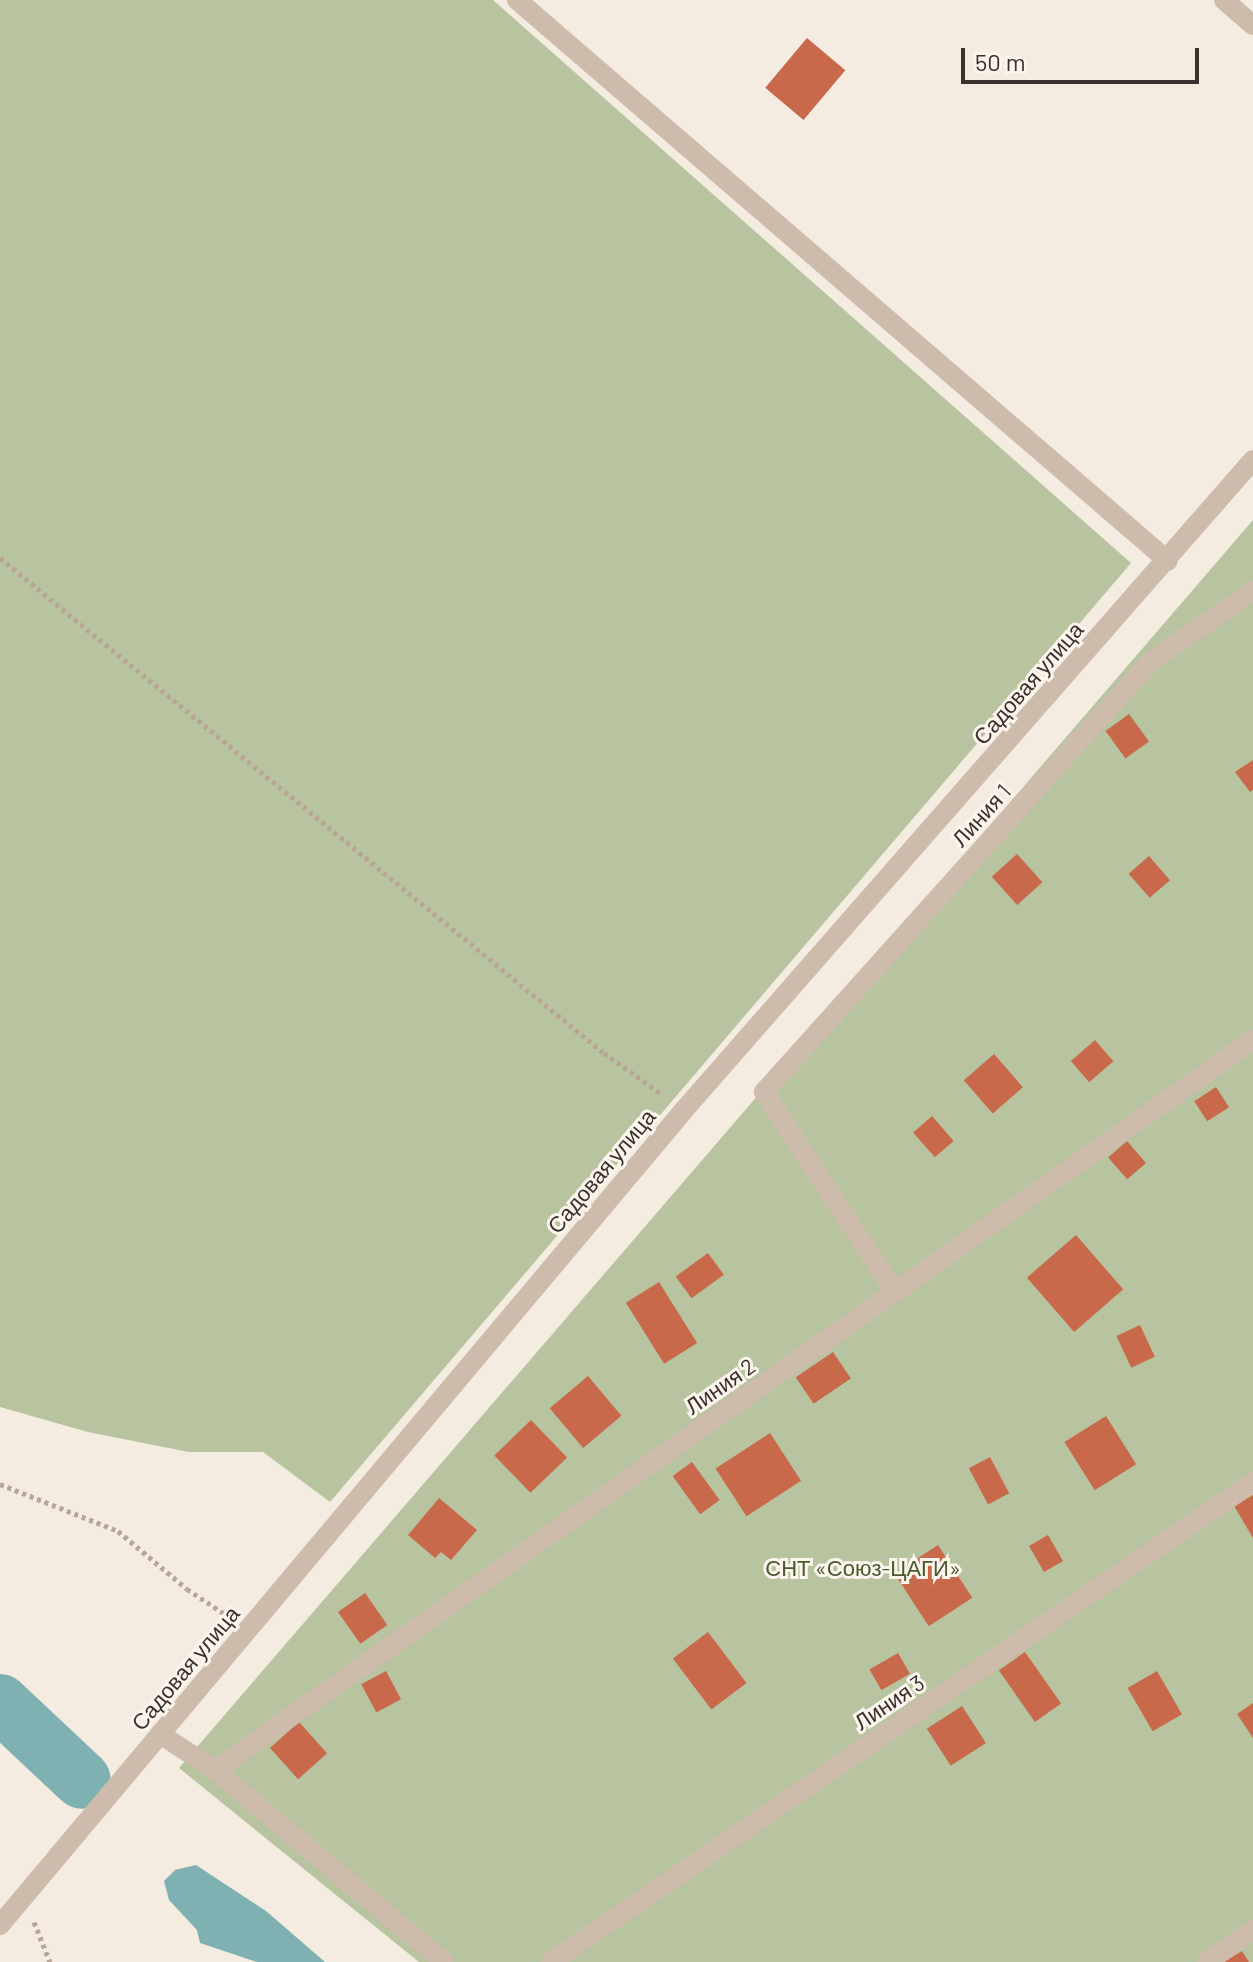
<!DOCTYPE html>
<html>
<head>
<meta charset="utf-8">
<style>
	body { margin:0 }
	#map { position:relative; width:1253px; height:1962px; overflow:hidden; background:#f4ebe1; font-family:Barlow,sans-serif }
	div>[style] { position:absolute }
	.green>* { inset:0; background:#b8c4a0 }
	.water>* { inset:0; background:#7fb0b2 }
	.river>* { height:58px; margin:-29px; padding:0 29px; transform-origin:29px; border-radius:29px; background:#7fb0b2 }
	.building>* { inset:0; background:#c8694b; transform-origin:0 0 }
	.path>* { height:5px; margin-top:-2.5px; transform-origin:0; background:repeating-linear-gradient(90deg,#b9a596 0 4px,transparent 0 8px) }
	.service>* { height:20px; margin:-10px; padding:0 10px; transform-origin:10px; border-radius:10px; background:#cdbbac }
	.minor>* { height:20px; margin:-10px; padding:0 10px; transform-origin:10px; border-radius:10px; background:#cdbbac }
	span { translate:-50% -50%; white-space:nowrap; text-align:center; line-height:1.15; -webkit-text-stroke:6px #fbf5ee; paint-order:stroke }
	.street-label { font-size:22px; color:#3b302b }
	.park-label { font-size:22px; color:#4a5a2e }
	.scale { position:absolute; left:961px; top:48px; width:238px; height:36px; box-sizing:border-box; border:4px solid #3b302b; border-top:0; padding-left:10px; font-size:24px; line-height:28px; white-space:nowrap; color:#3b302b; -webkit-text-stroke:6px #fbf5ee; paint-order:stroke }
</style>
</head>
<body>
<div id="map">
	<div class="green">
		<i style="clip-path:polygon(0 0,493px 0,1131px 563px,330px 1502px,263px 1452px,189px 1452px,88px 1432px,0 1407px)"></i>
		<i style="clip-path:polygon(1253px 520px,1253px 1962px,419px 1962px,179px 1768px)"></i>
	</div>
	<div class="water">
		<i style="clip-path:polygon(196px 1865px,266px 1911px,325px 1962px,257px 1962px,200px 1943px,197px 1930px,169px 1900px,164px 1881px,175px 1870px)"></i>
	</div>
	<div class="river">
		<i style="left:0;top:1703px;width:112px;rotate:43.2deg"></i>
	</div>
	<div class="building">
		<i style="left:807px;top:38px;width:50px;height:65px;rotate:40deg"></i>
		<i style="left:1129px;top:714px;width:34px;height:29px;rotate:54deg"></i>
		<i style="clip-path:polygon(1253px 760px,1253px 790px,1250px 792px,1235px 772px)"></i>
		<i style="left:1017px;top:854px;width:38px;height:34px;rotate:48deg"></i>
		<i style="left:1149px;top:856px;width:32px;height:27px;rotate:49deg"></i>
		<i style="left:1095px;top:1040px;width:28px;height:32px;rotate:49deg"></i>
		<i style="left:994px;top:1054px;width:44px;height:40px;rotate:49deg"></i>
		<i style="left:1216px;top:1087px;width:24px;height:26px;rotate:57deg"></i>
		<i style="left:932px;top:1116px;width:33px;height:25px;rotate:49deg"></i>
		<i style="left:1127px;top:1141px;width:29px;height:25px;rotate:49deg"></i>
		<i style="left:1076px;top:1235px;width:72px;height:65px;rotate:49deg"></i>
		<i style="left:708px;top:1253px;width:27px;height:40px;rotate:54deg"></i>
		<i style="left:659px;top:1282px;width:72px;height:39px;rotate:58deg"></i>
		<i style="left:1140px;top:1325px;width:35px;height:26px;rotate:65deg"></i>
		<i style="left:833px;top:1352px;width:32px;height:45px;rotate:56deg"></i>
		<i style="left:588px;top:1376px;width:52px;height:50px;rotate:50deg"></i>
		<i style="left:1106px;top:1416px;width:57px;height:49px;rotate:58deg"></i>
		<i style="left:531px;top:1420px;width:52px;height:51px;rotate:46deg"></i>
		<i style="left:770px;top:1433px;width:57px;height:65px;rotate:57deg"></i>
		<i style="left:990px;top:1457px;width:41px;height:24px;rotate:62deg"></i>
		<i style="left:692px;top:1462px;width:47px;height:24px;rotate:54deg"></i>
		<i style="clip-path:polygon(1253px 1495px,1253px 1538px,1234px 1506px)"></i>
		<i style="clip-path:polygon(439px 1498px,477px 1530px,451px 1560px,441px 1552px,435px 1558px,408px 1535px)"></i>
		<i style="left:1048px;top:1535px;width:30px;height:22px;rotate:60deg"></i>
		<i style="left:938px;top:1545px;width:63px;height:52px;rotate:57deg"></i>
		<i style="left:365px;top:1593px;width:39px;height:33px;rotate:55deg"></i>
		<i style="left:708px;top:1632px;width:64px;height:44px;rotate:53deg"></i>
		<i style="left:1025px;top:1652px;width:63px;height:32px;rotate:55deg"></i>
		<i style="left:898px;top:1653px;width:24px;height:33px;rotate:60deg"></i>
		<i style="left:386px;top:1671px;width:32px;height:28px;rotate:62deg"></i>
		<i style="left:1157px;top:1671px;width:50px;height:34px;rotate:60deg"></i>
		<i style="clip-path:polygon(1253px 1703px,1253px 1738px,1237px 1714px)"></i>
		<i style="left:962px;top:1706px;width:44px;height:42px;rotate:57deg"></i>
		<i style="left:299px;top:1722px;width:42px;height:39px;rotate:48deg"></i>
		<i style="clip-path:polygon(1242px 1951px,1249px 1962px,1224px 1962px)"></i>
	</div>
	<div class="path">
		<i style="left:0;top:558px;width:781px;rotate:39.34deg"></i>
		<i style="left:604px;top:1053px;width:72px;rotate:35.4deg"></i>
		<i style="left:0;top:1484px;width:127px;rotate:21.7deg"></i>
		<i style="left:118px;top:1531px;width:90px;rotate:40deg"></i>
		<i style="left:187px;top:1589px;width:49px;rotate:33.4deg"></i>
		<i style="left:34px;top:1922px;width:43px;rotate:68.2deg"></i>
	</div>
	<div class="service">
		<i style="left:517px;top:0;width:859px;rotate:40.75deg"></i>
		<i style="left:1224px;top:0;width:38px;rotate:41deg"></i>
		<i style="left:764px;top:1092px;width:239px;rotate:56.8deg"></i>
		<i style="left:160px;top:1734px;width:66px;rotate:33.2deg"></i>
		<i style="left:215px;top:1770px;width:299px;rotate:40deg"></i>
	</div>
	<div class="minor">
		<i style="left:764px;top:1092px;width:578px;rotate:-48.09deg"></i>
		<i style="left:1150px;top:662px;width:125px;rotate:-34.6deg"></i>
		<i style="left:215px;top:1770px;width:1269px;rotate:-35.12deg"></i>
		<i style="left:0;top:1925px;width:1064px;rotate:-49.99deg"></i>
		<i style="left:684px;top:1110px;width:864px;rotate:-48.8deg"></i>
		<i style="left:551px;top:1962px;width:850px;rotate:-34.36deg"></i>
		<i style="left:1207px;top:1962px;width:56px;rotate:-34.8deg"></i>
	</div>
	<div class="street-label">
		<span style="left:1028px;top:683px;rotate:-49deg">Садовая улица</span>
		<span style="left:981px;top:815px;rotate:-48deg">Линия 1</span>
		<span style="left:601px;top:1171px;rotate:-50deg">Садовая улица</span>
		<span style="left:720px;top:1386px;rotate:-35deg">Линия 2</span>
		<span style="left:185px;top:1668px;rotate:-50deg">Садовая улица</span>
		<span style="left:889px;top:1702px;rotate:-34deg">Линия 3</span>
	</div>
	<div class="park-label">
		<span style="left:863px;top:1568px">СНТ «Союз-ЦАГИ»</span>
	</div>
	<div class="scale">50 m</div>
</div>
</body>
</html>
